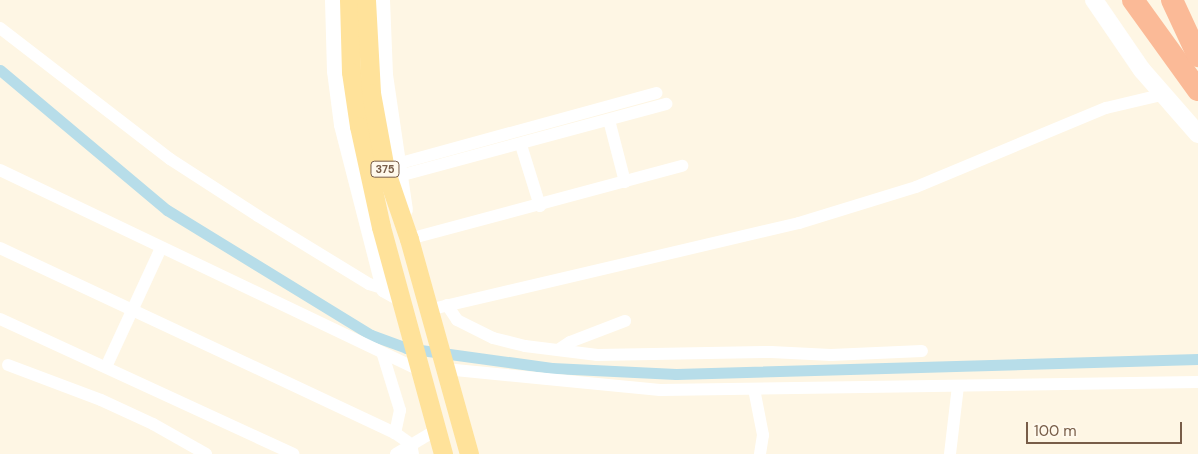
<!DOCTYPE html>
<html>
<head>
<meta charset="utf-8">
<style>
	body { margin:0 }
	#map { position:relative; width:1198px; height:454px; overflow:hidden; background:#fef6e4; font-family:"DM Sans",sans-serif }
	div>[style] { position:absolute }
	.canal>* { height:11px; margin:-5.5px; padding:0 5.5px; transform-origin:5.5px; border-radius:5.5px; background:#b7dde9 }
	.street>* { height:12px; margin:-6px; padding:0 6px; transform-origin:6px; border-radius:6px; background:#fff }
	.secondary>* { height:18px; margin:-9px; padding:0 9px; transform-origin:9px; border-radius:9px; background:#fff }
	.primary>* { height:19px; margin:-9.5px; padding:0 9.5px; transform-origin:9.5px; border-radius:9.5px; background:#ffe29a }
	.highway>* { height:22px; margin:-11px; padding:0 11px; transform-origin:11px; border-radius:11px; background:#fbba97 }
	span { translate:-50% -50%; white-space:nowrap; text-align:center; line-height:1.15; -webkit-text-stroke:4.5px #fff9ec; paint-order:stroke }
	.shield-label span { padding:1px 4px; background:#fff9ec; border:1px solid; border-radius:4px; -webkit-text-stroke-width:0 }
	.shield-label { font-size:11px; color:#785d48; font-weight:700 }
	.scale { position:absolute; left:1026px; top:422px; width:156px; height:22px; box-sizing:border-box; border:2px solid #785d48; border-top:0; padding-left:6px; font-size:15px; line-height:18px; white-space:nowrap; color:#785d48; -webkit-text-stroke:4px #fff9ec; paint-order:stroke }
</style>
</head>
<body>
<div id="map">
	<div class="canal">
		<i style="left:0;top:70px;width:218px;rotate:40deg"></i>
		<i style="left:167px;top:210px;width:239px;rotate:31.5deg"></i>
		<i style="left:371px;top:335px;width:37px;rotate:20deg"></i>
		<i style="left:406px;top:348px;width:147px;rotate:7.8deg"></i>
		<i style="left:552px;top:368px;width:124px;rotate:2.8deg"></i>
		<i style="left:676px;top:374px;width:522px;rotate:-1.65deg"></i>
	</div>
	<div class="street">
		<i style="left:0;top:28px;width:215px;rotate:37.6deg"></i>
		<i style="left:170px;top:159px;width:105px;rotate:32.9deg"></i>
		<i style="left:258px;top:216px;width:130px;rotate:31.5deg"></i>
		<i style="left:369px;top:284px;width:17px;rotate:17deg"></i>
		<i style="left:609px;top:120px;width:64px;rotate:75.5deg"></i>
		<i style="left:521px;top:145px;width:64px;rotate:72.7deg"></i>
		<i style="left:397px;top:164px;width:269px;rotate:-15.3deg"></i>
		<i style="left:0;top:170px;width:467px;rotate:25.5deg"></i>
		<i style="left:399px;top:176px;width:277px;rotate:-15.1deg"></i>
		<i style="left:409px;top:239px;width:283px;rotate:-15deg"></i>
		<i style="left:0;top:248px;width:436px;rotate:25.1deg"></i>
		<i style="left:395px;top:433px;width:19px;rotate:35deg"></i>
		<i style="left:411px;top:444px;width:10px;rotate:79deg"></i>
		<i style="left:447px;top:305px;width:18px;rotate:56deg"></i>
		<i style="left:457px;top:320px;width:40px;rotate:26.6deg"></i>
		<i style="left:493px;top:338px;width:33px;rotate:14deg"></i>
		<i style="left:525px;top:346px;width:73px;rotate:7.1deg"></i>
		<i style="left:597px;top:355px;width:174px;rotate:-1deg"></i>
		<i style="left:771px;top:352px;width:60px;rotate:2.9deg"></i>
		<i style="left:831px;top:355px;width:91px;rotate:-2.5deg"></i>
		<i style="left:428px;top:310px;width:381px;rotate:-13.2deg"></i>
		<i style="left:799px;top:223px;width:122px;rotate:-17.1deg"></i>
		<i style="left:916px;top:187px;width:206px;rotate:-22.6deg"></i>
		<i style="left:1106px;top:108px;width:57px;rotate:-13.3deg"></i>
		<i style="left:0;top:319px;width:323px;rotate:24.7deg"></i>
		<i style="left:558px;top:350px;width:14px;rotate:-34deg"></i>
		<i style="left:570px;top:342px;width:59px;rotate:-20.9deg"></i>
		<i style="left:383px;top:355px;width:58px;rotate:72.8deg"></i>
		<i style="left:400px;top:410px;width:24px;rotate:102deg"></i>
		<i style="left:8px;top:365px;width:99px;rotate:20.6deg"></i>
		<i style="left:101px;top:400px;width:57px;rotate:24.8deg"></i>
		<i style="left:153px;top:424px;width:61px;rotate:29.5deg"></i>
		<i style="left:106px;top:367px;width:131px;rotate:-65.2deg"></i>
		<i style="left:445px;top:369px;width:216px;rotate:5.6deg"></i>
		<i style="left:660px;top:390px;width:538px;rotate:-0.85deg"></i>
		<i style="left:754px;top:389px;width:47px;rotate:78.9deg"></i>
		<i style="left:763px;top:435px;width:19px;rotate:99deg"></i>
		<i style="left:396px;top:454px;width:49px;rotate:-30.8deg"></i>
		<i style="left:950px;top:454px;width:68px;rotate:-83.3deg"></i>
	</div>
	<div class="secondary">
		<i style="left:334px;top:0;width:71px;rotate:88.4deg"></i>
		<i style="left:336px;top:71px;width:54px;rotate:82.6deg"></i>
		<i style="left:343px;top:125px;width:169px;rotate:75.6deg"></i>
		<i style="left:385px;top:289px;width:18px;rotate:29deg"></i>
		<i style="left:381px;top:0;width:75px;rotate:87.7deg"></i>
		<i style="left:384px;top:75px;width:136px;rotate:81.6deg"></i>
		<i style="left:1094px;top:0;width:85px;rotate:55.6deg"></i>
		<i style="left:1142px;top:70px;width:85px;rotate:48.8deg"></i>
	</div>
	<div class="primary">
		<i style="left:349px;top:0;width:72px;rotate:88.4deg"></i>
		<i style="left:351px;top:72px;width:55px;rotate:81.6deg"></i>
		<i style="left:359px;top:126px;width:103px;rotate:77.7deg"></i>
		<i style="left:381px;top:227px;width:235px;rotate:74.7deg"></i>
		<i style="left:366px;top:0;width:93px;rotate:86.9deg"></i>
		<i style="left:371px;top:93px;width:77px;rotate:79.6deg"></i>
		<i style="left:385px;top:169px;width:74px;rotate:71.1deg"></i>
		<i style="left:409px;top:239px;width:223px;rotate:74.4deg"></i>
	</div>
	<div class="highway">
		<i style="left:1133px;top:0;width:111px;rotate:54.2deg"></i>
		<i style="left:1172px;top:0;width:62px;rotate:65.1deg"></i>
	</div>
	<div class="shield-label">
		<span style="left:385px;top:169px">375</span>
	</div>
	<div class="scale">100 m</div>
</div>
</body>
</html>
